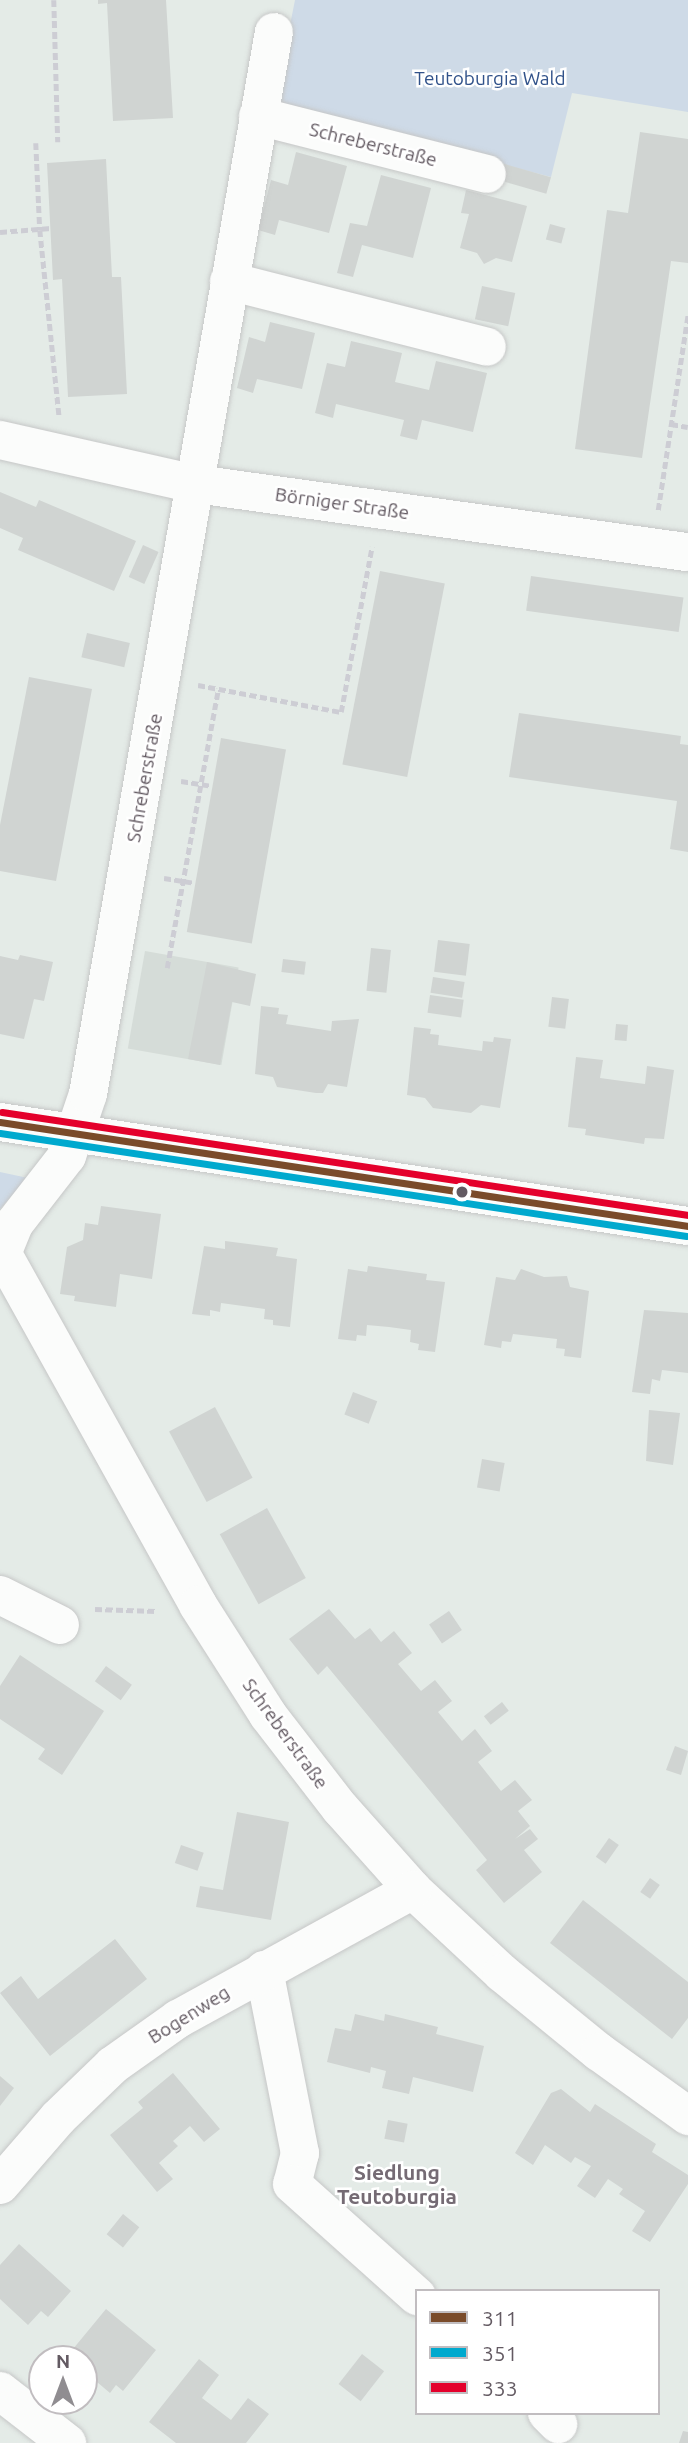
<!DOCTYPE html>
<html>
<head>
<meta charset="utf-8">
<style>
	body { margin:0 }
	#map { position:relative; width:688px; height:2443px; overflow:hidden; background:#e4ebe7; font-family:Ubuntu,sans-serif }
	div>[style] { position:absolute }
	.industrial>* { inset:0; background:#d5dcd8; transform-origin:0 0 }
	.green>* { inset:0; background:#cedae7 }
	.building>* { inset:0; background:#d0d4d2; transform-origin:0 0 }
	.path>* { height:4.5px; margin-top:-2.25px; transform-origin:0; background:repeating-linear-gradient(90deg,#cdcdd4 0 7px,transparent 0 10.5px) }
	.roads { filter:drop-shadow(0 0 2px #c6c7c7) drop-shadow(0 0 2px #c6c7c7) }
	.minor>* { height:38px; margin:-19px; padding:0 19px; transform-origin:19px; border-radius:19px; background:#fbfcfb }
	.bus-1>* { height:7px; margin:-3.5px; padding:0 3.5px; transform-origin:3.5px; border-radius:3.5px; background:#7a4b2a }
	.bus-2>* { height:7px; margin:-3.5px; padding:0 3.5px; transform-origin:3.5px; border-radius:3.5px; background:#00a9ce }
	.bus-3>* { height:7px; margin:-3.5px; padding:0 3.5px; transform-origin:3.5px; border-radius:3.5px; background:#e4002b }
	.dots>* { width:19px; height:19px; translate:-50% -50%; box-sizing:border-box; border:4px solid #fff; border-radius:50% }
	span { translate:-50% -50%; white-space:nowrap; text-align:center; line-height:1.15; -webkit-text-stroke:5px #fff; paint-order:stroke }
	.park-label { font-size:19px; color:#31528a }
	.street-label { font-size:19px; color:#635a62 }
	.neighbourhood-label { font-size:21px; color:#756b74; font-weight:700 }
	.legend { position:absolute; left:415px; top:2289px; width:245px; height:126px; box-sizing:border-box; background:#fff; border:2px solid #c1bdc0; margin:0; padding:9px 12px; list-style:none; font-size:21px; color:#635a62 }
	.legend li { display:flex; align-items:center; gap:14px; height:35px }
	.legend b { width:35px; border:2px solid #c1bdc0 }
	.north { position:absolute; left:28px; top:2345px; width:70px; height:70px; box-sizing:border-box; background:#fff; border:2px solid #c1bdc0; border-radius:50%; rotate:0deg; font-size:19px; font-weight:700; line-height:28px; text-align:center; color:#635a62 }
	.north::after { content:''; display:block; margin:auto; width:24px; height:32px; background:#908d91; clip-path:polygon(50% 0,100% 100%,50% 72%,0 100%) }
</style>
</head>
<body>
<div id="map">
	<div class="industrial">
		<i style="left:145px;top:951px;width:95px;height:99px;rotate:10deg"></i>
	</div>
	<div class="green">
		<i style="clip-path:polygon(295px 0,688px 0,688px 112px,572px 93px,551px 177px,274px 105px)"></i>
		<i style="clip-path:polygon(0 1172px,28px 1178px,0 1209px)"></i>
	</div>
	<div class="building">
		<i style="clip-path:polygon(98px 0,166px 0,173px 118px,113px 121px,107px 3px,98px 4px)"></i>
		<i style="clip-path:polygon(640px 132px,688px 139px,688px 263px,671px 261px,642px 458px,575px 449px,607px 210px,628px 213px)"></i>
		<i style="clip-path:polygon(296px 152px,347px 166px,329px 233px,279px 220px,275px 235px,258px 230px,271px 180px,288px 185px)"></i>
		<i style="clip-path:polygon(106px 159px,112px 277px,121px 277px,127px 394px,68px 397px,62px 279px,53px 280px,47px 163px)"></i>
		<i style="left:501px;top:163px;width:52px;height:17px;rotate:16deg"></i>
		<i style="clip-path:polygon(381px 175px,431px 188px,413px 258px,362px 245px,353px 277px,337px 273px,350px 223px,367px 226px)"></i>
		<i style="clip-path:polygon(466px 190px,527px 206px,512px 262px,496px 258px,484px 264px,477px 253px,460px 248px,469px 214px,461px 213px)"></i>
		<i style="left:550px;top:224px;width:16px;height:16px;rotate:15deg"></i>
		<i style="left:482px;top:286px;width:34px;height:34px;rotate:12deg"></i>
		<i style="clip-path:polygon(270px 322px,315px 333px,302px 389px,257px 379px,253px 393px,237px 388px,249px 337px,265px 342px)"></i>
		<i style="clip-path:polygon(351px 341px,402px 353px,395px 382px,429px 390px,436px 361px,487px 373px,473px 432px,422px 420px,417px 440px,400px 436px,404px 420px,336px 404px,333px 418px,315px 413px,327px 363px,345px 367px)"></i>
		<i style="clip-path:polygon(0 492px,36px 507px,39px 500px,136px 541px,114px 591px,18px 550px,23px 538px,0 528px)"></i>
		<i style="left:143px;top:545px;width:17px;height:35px;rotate:24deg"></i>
		<i style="left:380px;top:571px;width:66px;height:197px;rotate:11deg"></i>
		<i style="left:531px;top:576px;width:154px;height:35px;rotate:8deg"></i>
		<i style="left:87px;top:633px;width:44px;height:25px;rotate:13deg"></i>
		<i style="clip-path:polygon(29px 677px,92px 689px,56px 881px,0 871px,0 825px)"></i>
		<i style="clip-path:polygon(519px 713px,681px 736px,680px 744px,688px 745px,688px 852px,670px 849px,677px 801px,509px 777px)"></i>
		<i style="left:221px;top:738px;width:66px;height:197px;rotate:10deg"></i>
		<i style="left:438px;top:940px;width:32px;height:32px;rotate:7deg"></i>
		<i style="left:371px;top:948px;width:20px;height:43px;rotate:6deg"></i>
		<i style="clip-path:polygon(20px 955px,53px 962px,44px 1001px,34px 999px,24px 1039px,0 1034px,0 956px,18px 960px)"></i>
		<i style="left:283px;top:959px;width:23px;height:13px;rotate:7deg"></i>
		<i style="clip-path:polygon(207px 962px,256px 974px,250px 1006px,232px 1002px,220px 1065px,188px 1059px)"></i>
		<i style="left:433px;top:977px;width:32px;height:16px;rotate:9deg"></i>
		<i style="left:430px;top:995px;width:34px;height:18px;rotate:8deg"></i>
		<i style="left:552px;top:997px;width:17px;height:30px;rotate:7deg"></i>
		<i style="clip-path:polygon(261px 1006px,279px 1008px,278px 1014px,288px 1015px,286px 1024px,331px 1031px,332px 1021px,359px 1019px,347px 1087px,328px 1084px,323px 1093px,316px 1093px,277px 1087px,273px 1077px,255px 1074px)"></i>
		<i style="left:616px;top:1024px;width:12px;height:16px;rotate:5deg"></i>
		<i style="clip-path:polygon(414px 1027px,431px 1029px,430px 1034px,439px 1035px,438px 1045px,482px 1051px,483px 1041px,493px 1042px,494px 1037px,511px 1039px,500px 1108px,481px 1105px,471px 1113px,433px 1108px,425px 1098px,407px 1095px)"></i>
		<i style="clip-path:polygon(576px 1057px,603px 1060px,600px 1078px,622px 1081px,645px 1084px,647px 1066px,674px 1070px,664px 1139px,645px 1138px,644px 1144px,585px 1135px,586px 1129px,568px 1127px)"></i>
		<i style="clip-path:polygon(101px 1206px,161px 1214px,152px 1279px,120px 1274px,116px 1307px,74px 1301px,75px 1296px,60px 1294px,67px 1247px,83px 1240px,85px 1223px,98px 1225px)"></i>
		<i style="clip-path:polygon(225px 1241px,278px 1248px,276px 1256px,297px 1259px,290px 1327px,273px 1325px,273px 1320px,264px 1319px,265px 1309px,221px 1303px,220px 1312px,210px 1310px,210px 1316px,192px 1314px,204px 1246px,225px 1249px)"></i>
		<i style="clip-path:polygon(368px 1266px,427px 1274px,426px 1280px,445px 1282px,435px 1352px,418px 1350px,419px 1344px,410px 1342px,411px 1330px,389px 1327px,367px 1325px,366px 1336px,357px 1335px,356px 1341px,338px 1339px,348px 1269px,367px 1272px)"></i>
		<i style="clip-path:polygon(521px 1269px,544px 1277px,567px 1276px,570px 1287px,589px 1291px,581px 1358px,564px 1356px,565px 1349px,556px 1348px,557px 1339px,513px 1334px,511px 1342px,502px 1341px,501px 1348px,484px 1345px,496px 1277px,515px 1280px)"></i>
		<i style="clip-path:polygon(644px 1310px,688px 1313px,688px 1373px,662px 1370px,660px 1381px,652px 1379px,650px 1394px,632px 1392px)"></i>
		<i style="left:353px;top:1392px;width:26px;height:24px;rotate:21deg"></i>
		<i style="left:215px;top:1407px;width:80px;height:52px;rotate:62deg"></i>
		<i style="clip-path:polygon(649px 1410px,680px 1413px,673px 1465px,646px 1461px)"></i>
		<i style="left:482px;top:1459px;width:23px;height:29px;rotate:10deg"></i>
		<i style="left:267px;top:1508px;width:80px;height:54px;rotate:61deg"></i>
		<i style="clip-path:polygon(329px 1609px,355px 1639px,370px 1628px,381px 1642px,394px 1631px,412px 1653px,398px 1664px,421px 1691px,435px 1680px,452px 1701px,438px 1712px,462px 1741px,475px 1729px,492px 1751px,478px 1762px,501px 1791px,515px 1780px,532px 1800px,518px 1811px,530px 1826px,515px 1839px,530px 1829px,538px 1839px,524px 1850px,542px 1872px,504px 1903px,476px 1870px,487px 1860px,327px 1666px,318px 1675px,289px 1639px)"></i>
		<i style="left:449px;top:1611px;width:23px;height:24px;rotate:56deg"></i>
		<i style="clip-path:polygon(20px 1655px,104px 1711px,62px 1775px,38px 1759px,45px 1749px,0 1719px,0 1686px)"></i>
		<i style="left:106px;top:1666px;width:32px;height:19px;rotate:36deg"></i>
		<i style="left:502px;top:1702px;width:11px;height:23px;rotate:52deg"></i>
		<i style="clip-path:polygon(675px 1746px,688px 1751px,681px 1775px,666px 1770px)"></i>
		<i style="clip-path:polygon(237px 1812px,289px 1822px,271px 1920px,196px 1907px,200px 1886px,223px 1890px)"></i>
		<i style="left:609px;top:1838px;width:12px;height:23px;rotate:35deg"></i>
		<i style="left:181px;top:1845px;width:24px;height:19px;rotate:19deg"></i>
		<i style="left:650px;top:1878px;width:12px;height:17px;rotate:35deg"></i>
		<i style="clip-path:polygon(583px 1900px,688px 1982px,688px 2018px,672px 2039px,550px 1943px)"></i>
		<i style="clip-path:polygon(115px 1939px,147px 1979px,50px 2056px,0 1993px,21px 1976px,38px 1999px)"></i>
		<i style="clip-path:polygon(355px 2014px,384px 2021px,385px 2014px,438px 2027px,436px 2034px,484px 2046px,473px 2092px,413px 2077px,409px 2094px,382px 2088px,386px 2071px,371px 2067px,370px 2073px,327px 2062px,335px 2028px,351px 2031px)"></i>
		<i style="clip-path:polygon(173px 2073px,220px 2129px,204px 2142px,190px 2126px,173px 2141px,178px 2146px,159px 2163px,173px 2179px,157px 2192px,110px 2135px,143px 2108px,138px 2102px)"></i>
		<i style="clip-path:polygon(0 2076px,14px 2088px,0 2106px)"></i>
		<i style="clip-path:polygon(561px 2089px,590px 2112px,595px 2104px,656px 2144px,652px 2152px,688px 2175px,688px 2184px,650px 2242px,632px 2231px,645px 2211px,619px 2194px,623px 2189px,608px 2179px,595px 2198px,577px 2186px,591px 2166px,575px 2157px,571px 2163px,545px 2145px,533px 2165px,515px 2153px,551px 2093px)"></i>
		<i style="left:388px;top:2120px;width:20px;height:19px;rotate:11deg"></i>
		<i style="left:123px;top:2214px;width:21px;height:26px;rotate:39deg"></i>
		<i style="clip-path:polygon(19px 2244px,71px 2291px,48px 2317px,41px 2311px,28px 2325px,0 2299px,0 2265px)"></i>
		<i style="clip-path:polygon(106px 2309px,156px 2350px,123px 2391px,116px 2385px,110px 2393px,84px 2371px,84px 2359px,76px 2359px,79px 2355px,73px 2349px)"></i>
		<i style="left:362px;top:2354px;width:28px;height:38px;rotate:38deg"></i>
		<i style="clip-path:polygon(199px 2359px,219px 2375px,202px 2398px,231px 2420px,248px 2398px,269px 2414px,246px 2443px,176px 2443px,149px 2422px)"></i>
		<i style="clip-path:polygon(683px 2431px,688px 2432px,688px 2443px,679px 2443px)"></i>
	</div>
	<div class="path">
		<i style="left:54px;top:0;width:142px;rotate:88.4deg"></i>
		<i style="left:36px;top:143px;width:87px;rotate:87.4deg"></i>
		<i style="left:40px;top:230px;width:186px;rotate:84.1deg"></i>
		<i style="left:0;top:232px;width:51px;rotate:-4.5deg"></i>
		<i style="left:671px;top:424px;width:17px;rotate:10deg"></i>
		<i style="left:658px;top:510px;width:199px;rotate:-81.3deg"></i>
		<i style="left:198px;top:685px;width:146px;rotate:10.7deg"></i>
		<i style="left:341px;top:712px;width:168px;rotate:-79.4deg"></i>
		<i style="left:181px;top:781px;width:31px;rotate:9deg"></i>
		<i style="left:164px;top:878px;width:31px;rotate:9deg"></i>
		<i style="left:167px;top:968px;width:284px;rotate:-79.6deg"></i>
		<i style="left:95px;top:1609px;width:61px;rotate:1.9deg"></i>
	</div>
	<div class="roads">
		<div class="minor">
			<i style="left:258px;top:116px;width:236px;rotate:14.2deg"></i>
			<i style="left:229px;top:281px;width:266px;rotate:14.3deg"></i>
			<i style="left:0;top:440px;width:201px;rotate:12.7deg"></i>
			<i style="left:196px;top:484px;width:497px;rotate:7.9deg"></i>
			<i style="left:0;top:1122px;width:696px;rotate:8.6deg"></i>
			<i style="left:0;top:1249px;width:407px;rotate:60.9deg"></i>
			<i style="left:198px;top:1605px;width:130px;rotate:57.5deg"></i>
			<i style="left:268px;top:1715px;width:118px;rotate:52.3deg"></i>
			<i style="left:340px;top:1808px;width:110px;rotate:48.3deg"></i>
			<i style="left:413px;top:1890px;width:122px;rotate:43deg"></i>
			<i style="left:502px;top:1973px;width:125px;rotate:39.2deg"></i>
			<i style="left:599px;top:2052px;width:110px;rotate:35.7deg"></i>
			<i style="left:0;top:1259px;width:38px;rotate:-68deg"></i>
			<i style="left:14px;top:1224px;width:86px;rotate:-52.1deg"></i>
			<i style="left:67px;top:1156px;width:65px;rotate:-71.3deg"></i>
			<i style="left:88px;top:1094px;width:1078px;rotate:-80.07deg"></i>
			<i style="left:0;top:1595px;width:67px;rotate:26.6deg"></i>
			<i style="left:264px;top:1970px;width:187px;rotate:78.9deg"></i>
			<i style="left:300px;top:2153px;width:32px;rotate:104deg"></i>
			<i style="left:292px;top:2184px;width:168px;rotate:41.9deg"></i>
			<i style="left:0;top:2185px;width:89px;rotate:-49.1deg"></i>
			<i style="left:58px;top:2118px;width:76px;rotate:-43.9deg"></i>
			<i style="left:113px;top:2065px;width:80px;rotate:-35.3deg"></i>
			<i style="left:178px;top:2019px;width:268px;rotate:-28.8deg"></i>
			<i style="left:0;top:2391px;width:85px;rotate:37.8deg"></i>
			<i style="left:547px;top:2413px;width:16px;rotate:45deg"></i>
		</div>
	</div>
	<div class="bus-1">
		<i style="left:0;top:1122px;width:696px;rotate:8.6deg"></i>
	</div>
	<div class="bus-2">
		<i style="left:0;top:1133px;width:694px;rotate:8.54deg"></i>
	</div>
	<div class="bus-3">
		<i style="left:2px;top:1112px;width:694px;rotate:8.54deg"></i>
	</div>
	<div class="dots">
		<i style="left:462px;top:1192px;background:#635a62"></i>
	</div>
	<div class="park-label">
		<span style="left:490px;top:79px">Teutoburgia Wald</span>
	</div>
	<div class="street-label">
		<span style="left:373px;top:145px;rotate:14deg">Schreberstraße</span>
		<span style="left:342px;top:504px;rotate:8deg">Börniger Straße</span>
		<span style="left:145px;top:778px;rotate:-80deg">Schreberstraße</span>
		<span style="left:285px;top:1734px;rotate:54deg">Schreberstraße</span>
		<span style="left:189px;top:2015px;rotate:-32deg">Bogenweg</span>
	</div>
	<div class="neighbourhood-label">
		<span style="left:397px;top:2184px">Siedlung<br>Teutoburgia</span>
	</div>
	<ul class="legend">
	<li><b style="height:9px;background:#7a4b2a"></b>311</li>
	<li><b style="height:9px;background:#00a9ce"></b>351</li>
	<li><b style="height:9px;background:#e4002b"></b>333</li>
	</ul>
	<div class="north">N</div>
</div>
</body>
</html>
